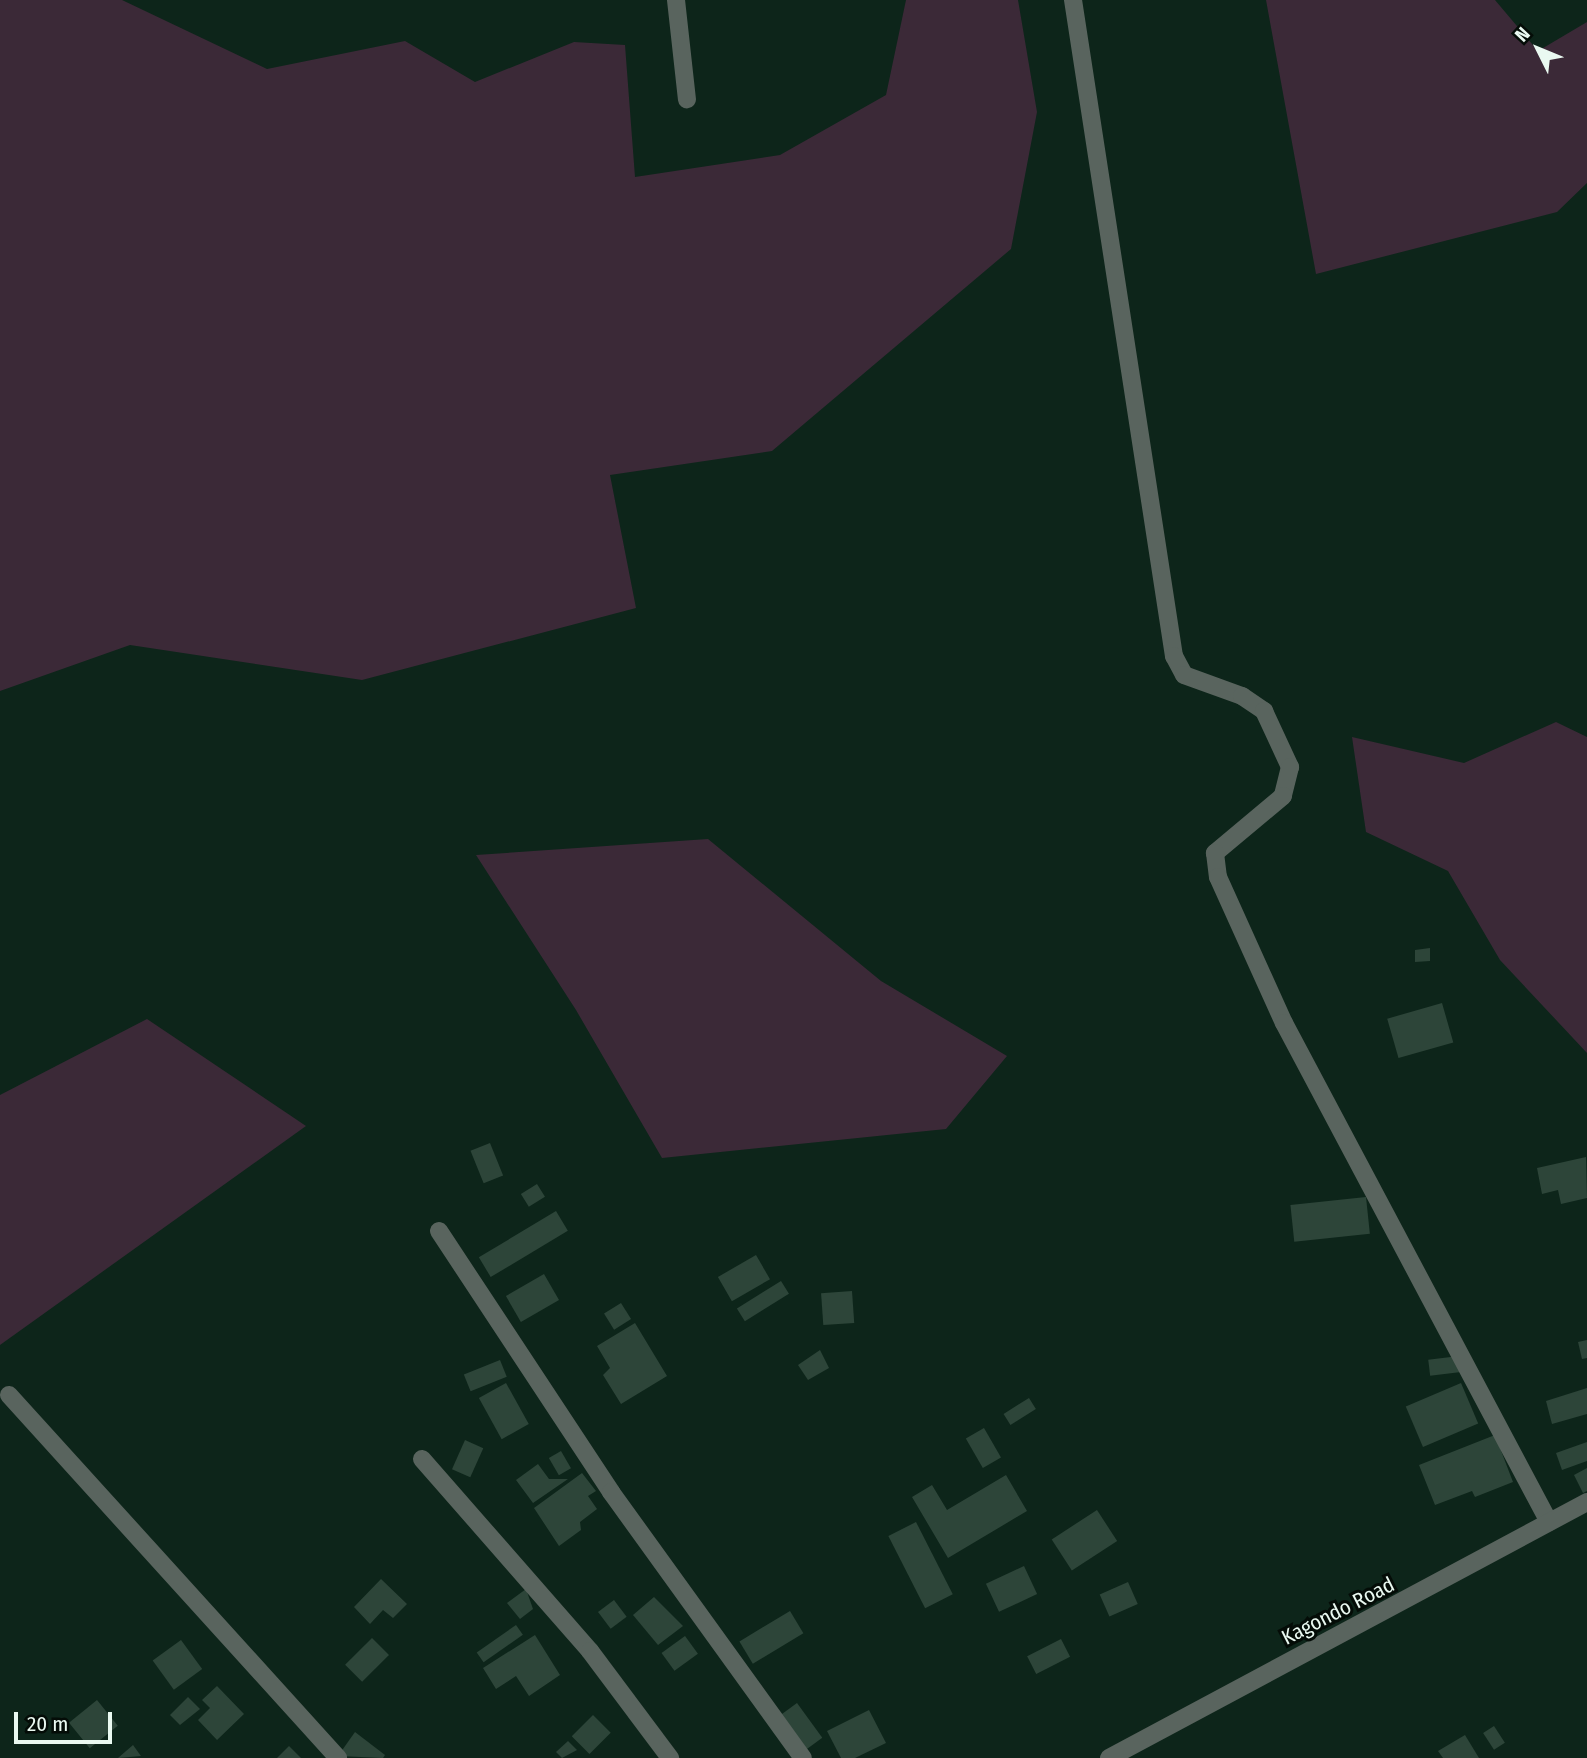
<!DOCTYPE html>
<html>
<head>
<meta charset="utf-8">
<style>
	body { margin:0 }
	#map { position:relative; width:1587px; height:1758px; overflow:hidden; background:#0d251a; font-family:"Fira Sans Condensed",sans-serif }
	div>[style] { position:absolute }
	.green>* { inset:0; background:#3b2937 }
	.building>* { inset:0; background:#2d4539; transform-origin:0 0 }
	.minor>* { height:18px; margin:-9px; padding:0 9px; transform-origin:9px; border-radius:9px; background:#59645e }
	span { translate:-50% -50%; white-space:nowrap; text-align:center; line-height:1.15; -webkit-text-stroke:6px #040c07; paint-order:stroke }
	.street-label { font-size:21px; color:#eaf9f1 }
	.north { position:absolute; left:1503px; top:14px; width:70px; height:70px; -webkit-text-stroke:5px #040c07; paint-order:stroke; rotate:313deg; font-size:19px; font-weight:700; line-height:28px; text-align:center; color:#eaf9f1 }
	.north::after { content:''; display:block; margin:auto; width:24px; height:32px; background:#eaf9f1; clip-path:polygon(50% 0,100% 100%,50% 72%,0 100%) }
	.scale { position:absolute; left:14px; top:1712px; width:98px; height:32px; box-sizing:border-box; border:4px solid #eaf9f1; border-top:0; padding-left:9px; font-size:21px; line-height:24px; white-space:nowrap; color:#eaf9f1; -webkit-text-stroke:5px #040c07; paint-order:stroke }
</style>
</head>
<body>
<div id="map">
	<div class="green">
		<i style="clip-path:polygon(0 0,122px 0,267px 69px,405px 41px,475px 82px,574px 42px,625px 45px,635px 177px,780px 155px,886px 95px,906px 0,1018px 0,1037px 112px,1011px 249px,772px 451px,610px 475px,636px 608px,362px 680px,130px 645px,0 691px)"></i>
		<i style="clip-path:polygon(1266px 0,1495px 0,1538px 51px,1587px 22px,1587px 183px,1557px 212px,1316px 274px)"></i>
		<i style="clip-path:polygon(1556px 722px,1587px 737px,1587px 1053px,1500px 960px,1448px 871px,1366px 832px,1352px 737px,1464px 763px)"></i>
		<i style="clip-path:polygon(708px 839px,881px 981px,1007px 1056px,946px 1129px,662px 1158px,576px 1010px,476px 855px)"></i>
		<i style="clip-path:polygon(147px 1019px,306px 1126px,0 1345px,0 1095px)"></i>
	</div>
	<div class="building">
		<i style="clip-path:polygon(1430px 948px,1430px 961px,1415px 962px,1415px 950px)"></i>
		<i style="left:1442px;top:1003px;width:41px;height:57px;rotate:74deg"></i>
		<i style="left:490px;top:1143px;width:35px;height:21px;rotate:68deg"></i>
		<i style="clip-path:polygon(1586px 1157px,1587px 1198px,1561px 1204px,1558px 1190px,1542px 1194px,1537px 1168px)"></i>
		<i style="left:537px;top:1184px;width:15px;height:19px;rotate:58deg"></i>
		<i style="left:1366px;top:1197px;width:37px;height:76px;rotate:84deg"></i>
		<i style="left:556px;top:1211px;width:23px;height:90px;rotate:59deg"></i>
		<i style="left:756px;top:1255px;width:28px;height:44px;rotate:60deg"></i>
		<i style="left:544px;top:1274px;width:30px;height:44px;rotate:60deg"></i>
		<i style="left:781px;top:1281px;width:15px;height:52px;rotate:58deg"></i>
		<i style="left:852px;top:1291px;width:32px;height:31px;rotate:86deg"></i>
		<i style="left:621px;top:1303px;width:19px;height:20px;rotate:58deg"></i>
		<i style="clip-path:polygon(635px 1323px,667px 1376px,621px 1404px,603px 1375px,610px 1368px,597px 1346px)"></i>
		<i style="clip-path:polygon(1587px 1340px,1587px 1358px,1582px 1359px,1578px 1342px)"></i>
		<i style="clip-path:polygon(820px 1350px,829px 1368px,808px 1380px,798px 1365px)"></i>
		<i style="left:1459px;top:1356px;width:16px;height:31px;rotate:83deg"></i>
		<i style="left:500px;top:1360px;width:18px;height:39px;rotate:68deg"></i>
		<i style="left:506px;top:1383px;width:47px;height:31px;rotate:61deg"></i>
		<i style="left:1461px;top:1383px;width:44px;height:60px;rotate:67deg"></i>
		<i style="clip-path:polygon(1587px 1388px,1587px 1414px,1552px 1424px,1546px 1401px)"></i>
		<i style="left:1029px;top:1398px;width:13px;height:30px;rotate:58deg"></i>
		<i style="left:984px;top:1428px;width:34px;height:21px;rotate:60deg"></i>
		<i style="clip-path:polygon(1495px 1435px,1513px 1482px,1475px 1497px,1472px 1491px,1435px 1505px,1419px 1465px)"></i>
		<i style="left:465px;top:1440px;width:20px;height:32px;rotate:24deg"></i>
		<i style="clip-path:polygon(1587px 1442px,1587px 1461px,1562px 1470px,1556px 1453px)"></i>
		<i style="left:561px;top:1451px;width:20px;height:14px;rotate:60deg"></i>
		<i style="clip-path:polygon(538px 1464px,549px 1479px,568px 1479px,533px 1503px,516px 1480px)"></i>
		<i style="clip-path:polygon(1587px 1468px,1587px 1491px,1583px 1493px,1574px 1475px)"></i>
		<i style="clip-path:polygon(582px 1473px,596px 1491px,588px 1496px,597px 1509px,580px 1522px,581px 1530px,559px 1546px,534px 1508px)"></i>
		<i style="clip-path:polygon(1006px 1475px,1027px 1511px,948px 1558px,912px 1497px,932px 1485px,947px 1510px)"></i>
		<i style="left:1097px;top:1510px;width:37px;height:54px;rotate:57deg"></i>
		<i style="left:916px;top:1522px;width:81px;height:31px;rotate:63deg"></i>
		<i style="left:1024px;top:1566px;width:31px;height:42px;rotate:65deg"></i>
		<i style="clip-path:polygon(381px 1579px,407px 1604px,393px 1618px,383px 1610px,370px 1624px,354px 1607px)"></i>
		<i style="left:1128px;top:1582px;width:24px;height:31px;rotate:66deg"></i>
		<i style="clip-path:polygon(526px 1589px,533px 1609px,520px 1619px,507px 1603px)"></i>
		<i style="clip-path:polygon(654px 1597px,683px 1626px,658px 1645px,633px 1615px)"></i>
		<i style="left:614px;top:1600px;width:21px;height:20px;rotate:53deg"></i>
		<i style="left:790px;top:1611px;width:26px;height:59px;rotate:59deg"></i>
		<i style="left:516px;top:1625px;width:12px;height:48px;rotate:55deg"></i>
		<i style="clip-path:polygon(535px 1635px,560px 1675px,529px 1696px,516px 1676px,496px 1689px,483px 1668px)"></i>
		<i style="left:685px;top:1636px;width:22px;height:29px;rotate:54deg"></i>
		<i style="left:372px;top:1638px;width:24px;height:38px;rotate:45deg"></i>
		<i style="left:1061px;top:1639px;width:20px;height:38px;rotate:63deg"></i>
		<i style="left:181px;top:1640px;width:36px;height:35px;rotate:54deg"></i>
		<i style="clip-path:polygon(217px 1686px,244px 1714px,217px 1740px,198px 1720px,210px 1708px,202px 1700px)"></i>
		<i style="clip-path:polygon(188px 1697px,200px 1709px,180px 1725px,170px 1715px)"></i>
		<i style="left:97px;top:1700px;width:33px;height:36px;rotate:51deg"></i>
		<i style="left:797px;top:1703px;width:43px;height:19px;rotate:54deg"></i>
		<i style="clip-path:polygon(869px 1710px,886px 1743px,855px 1758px,841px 1758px,827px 1731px)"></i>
		<i style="left:593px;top:1715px;width:25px;height:30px;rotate:45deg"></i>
		<i style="left:1494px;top:1726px;width:20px;height:13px;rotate:57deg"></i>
		<i style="clip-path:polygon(355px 1732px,385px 1755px,383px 1758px,338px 1756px)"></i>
		<i style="clip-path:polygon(1465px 1735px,1479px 1758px,1443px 1758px,1438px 1751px)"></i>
		<i style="clip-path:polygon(568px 1741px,577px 1750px,562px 1758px,556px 1752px)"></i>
		<i style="clip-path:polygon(133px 1745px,141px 1756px,118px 1758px)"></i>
		<i style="clip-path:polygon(289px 1746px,301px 1758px,277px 1758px)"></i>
	</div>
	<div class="minor">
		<i style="left:676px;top:0;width:100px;rotate:83.7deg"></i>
		<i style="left:1073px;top:0;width:664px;rotate:81.25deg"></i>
		<i style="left:1174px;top:656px;width:21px;rotate:62deg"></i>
		<i style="left:1184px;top:675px;width:62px;rotate:19.9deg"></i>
		<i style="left:1242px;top:696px;width:27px;rotate:34deg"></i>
		<i style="left:1264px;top:711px;width:62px;rotate:65.1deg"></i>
		<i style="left:1290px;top:767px;width:30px;rotate:104deg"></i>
		<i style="left:1283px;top:796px;width:89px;rotate:140deg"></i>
		<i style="left:1215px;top:853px;width:24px;rotate:83deg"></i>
		<i style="left:1218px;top:877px;width:160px;rotate:65.7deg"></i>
		<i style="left:1284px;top:1023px;width:565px;rotate:62.03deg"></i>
		<i style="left:439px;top:1231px;width:313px;rotate:56.6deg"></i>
		<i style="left:611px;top:1492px;width:328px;rotate:54.2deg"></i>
		<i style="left:9px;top:1395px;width:490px;rotate:47.8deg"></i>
		<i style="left:422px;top:1459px;width:255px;rotate:48.8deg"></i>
		<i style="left:590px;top:1651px;width:134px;rotate:53.2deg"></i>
		<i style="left:1109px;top:1758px;width:542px;rotate:-28.17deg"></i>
	</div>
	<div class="street-label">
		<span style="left:1338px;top:1611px;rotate:-27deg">Kagondo Road</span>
	</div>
	<div class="north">N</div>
	<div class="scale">20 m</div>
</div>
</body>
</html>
